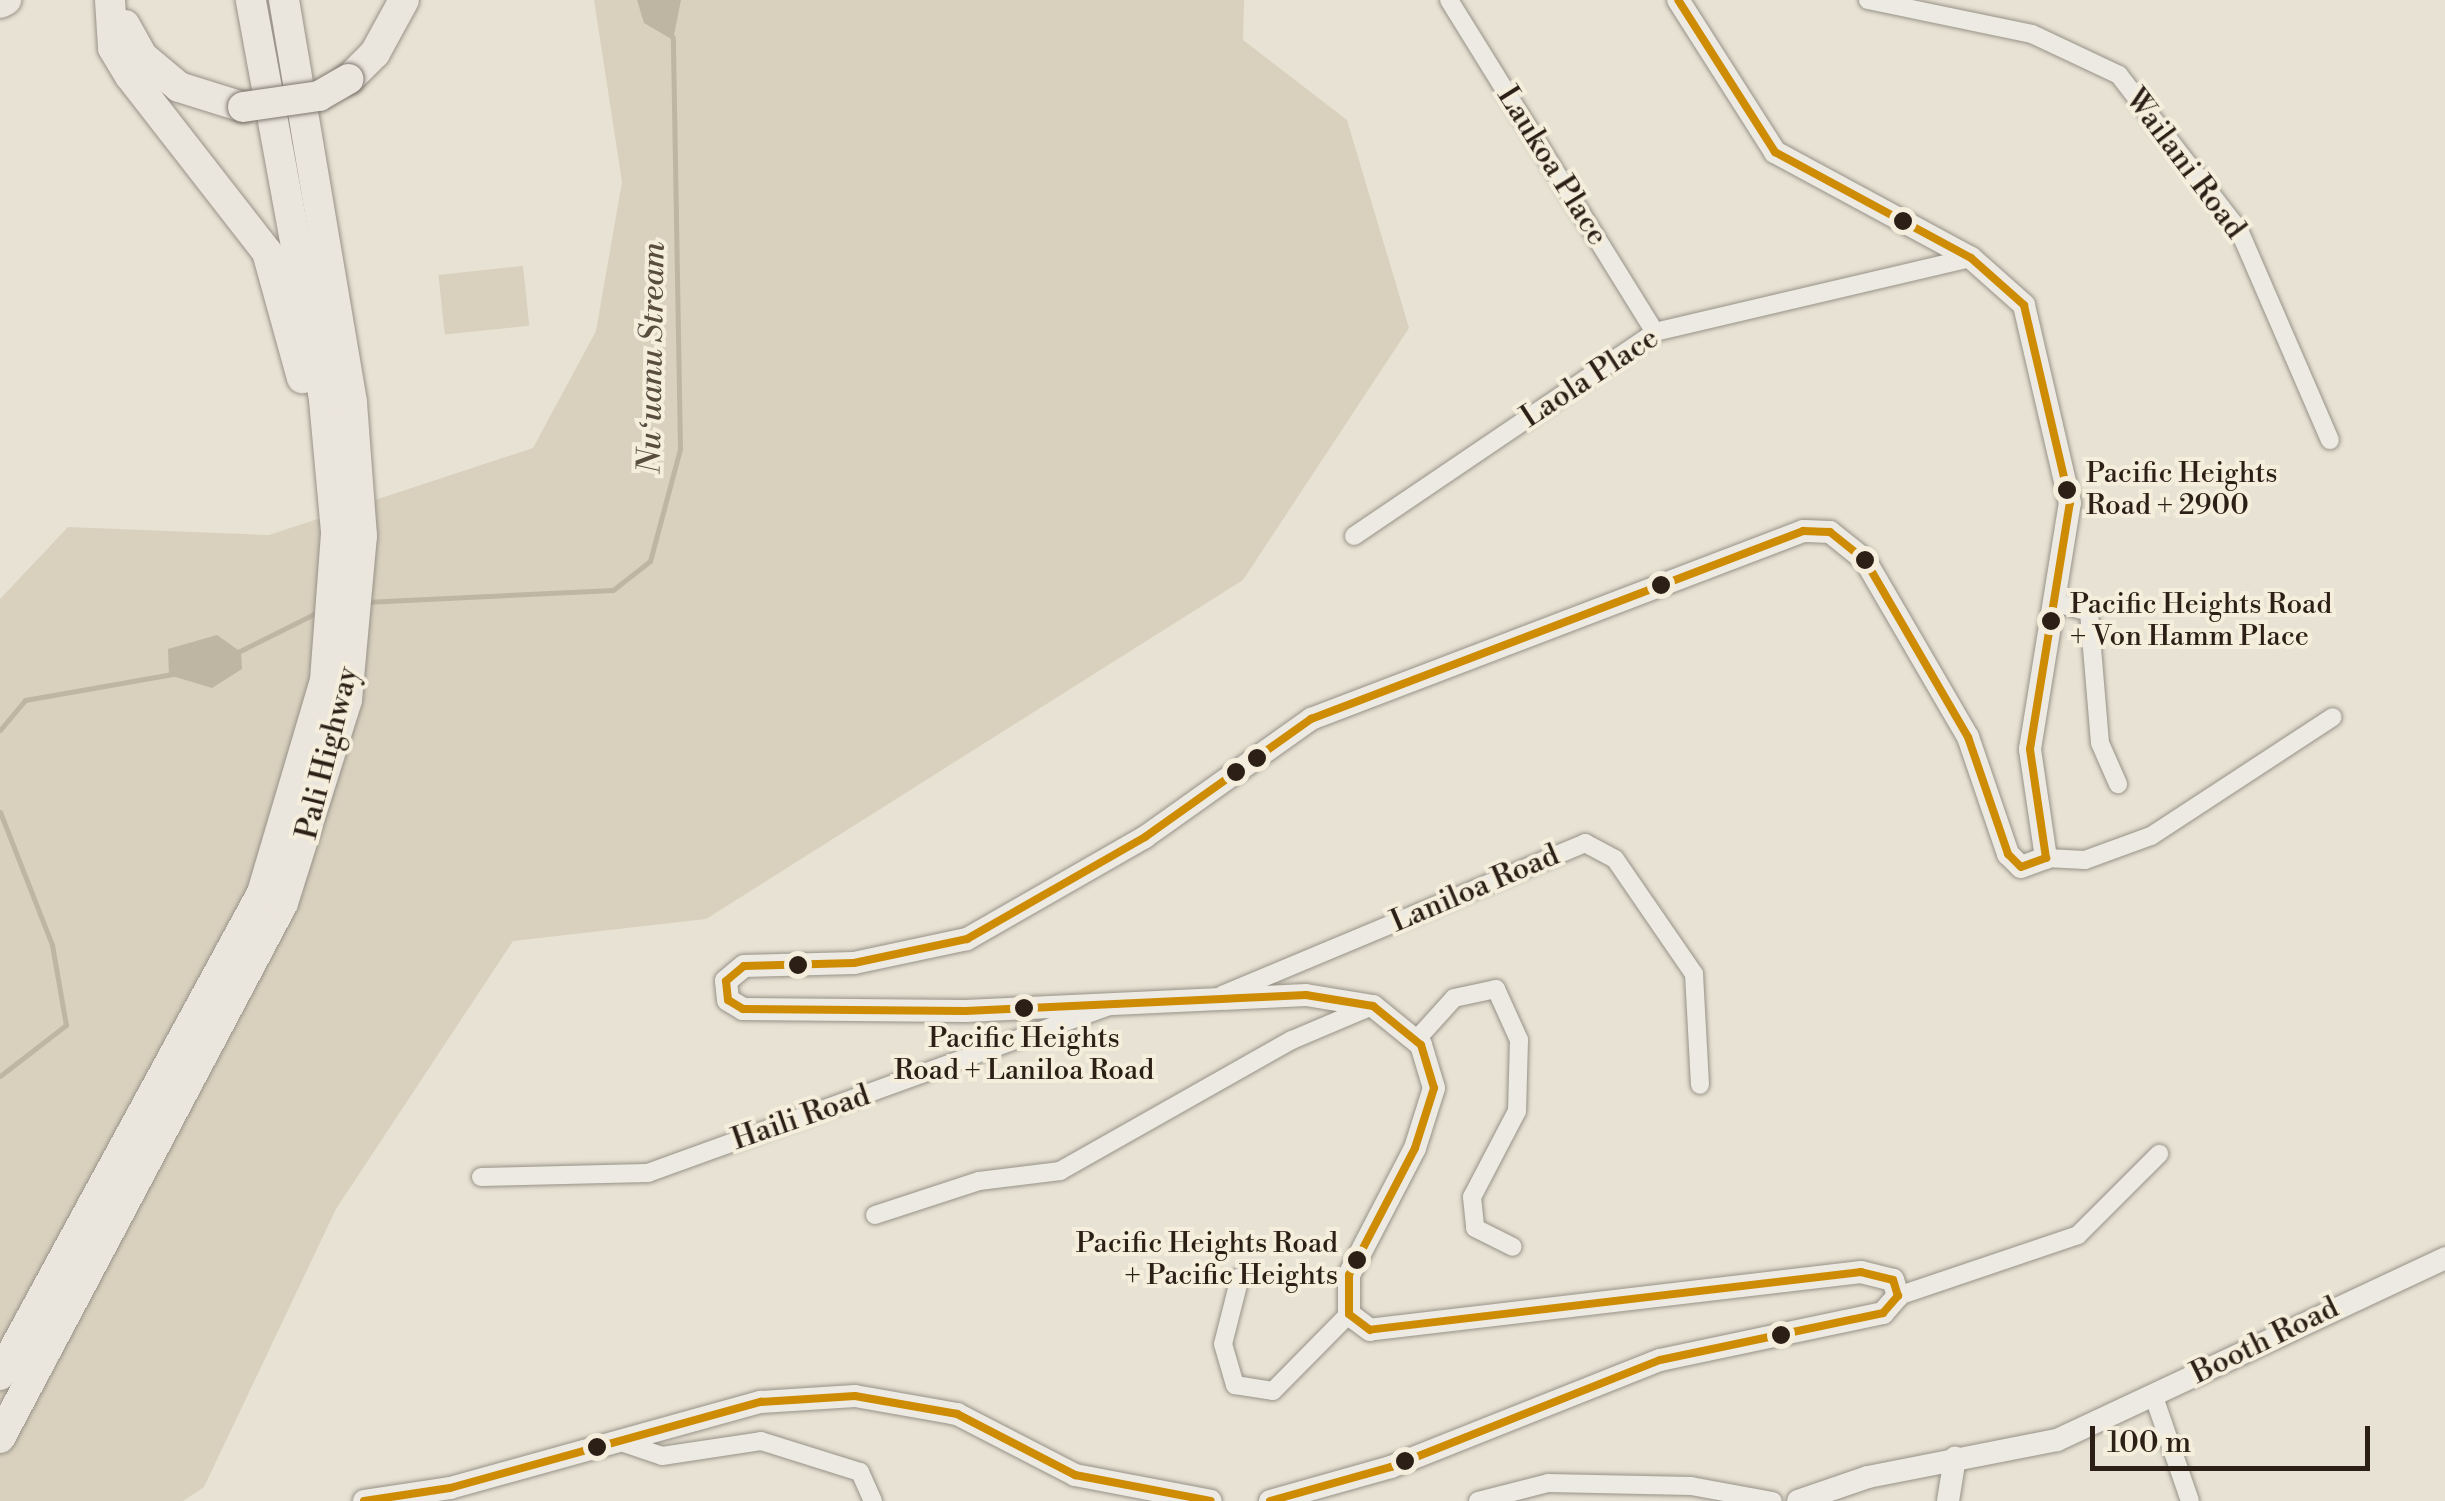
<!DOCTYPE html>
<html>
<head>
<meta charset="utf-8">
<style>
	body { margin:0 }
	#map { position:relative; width:2445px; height:1501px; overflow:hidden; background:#e7e2d3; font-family:"Libre Bodoni",serif }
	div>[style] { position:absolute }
	.green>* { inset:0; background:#d9d1be; transform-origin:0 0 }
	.water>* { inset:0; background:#beb5a2 }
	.stream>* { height:5px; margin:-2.5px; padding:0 2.5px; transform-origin:2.5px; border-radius:2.5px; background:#beb5a2 }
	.roads { filter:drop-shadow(0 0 2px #979288) drop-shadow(0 0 2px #979288) }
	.minor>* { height:18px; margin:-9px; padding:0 9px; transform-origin:9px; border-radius:9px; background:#eceae2 }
	.tertiary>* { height:22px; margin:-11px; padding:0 11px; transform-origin:11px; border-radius:11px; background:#eceae2 }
	.trunk>* { height:30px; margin:-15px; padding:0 15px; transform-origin:15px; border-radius:15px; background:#eae5dd }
	.bridges { filter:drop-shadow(0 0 2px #7c776f) drop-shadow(0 0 2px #7c776f) }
	.trunk-bridge>* { height:30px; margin:-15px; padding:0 15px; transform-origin:15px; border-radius:15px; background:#eae5dd }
	.bus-1>* { height:8px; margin:-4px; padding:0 4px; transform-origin:4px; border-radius:4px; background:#ce8b04 }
	.dots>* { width:28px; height:28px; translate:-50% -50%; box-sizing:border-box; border:5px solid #f5eedd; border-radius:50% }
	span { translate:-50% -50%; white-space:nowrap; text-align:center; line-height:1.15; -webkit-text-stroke:8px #f5eedd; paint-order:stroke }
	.bus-label { font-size:28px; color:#2c1f16 }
	.left { translate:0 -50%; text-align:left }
	.right { translate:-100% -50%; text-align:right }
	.street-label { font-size:30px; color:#2c1f16 }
	.water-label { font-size:32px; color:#594d40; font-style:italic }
	.scale { position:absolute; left:2090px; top:1426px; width:280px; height:45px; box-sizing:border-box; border:5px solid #2c1f16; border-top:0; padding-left:12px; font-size:30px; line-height:35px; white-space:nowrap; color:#2c1f16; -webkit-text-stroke:8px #f5eedd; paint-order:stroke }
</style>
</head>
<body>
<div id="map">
	<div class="green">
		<i style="clip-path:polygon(594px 0,1244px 0,1243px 40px,1347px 120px,1409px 328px,1243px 580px,706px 919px,513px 941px,336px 1209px,204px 1487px,183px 1501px,0 1501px,0 599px,68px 527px,269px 535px,533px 448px,596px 331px,622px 182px)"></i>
		<i style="left:523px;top:266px;width:60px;height:85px;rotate:84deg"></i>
	</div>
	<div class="water">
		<i style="clip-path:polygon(637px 0,681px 0,673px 40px,644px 23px)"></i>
		<i style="clip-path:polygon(217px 635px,241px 652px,242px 669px,212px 688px,169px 675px,168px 649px)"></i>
	</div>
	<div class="stream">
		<i style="left:365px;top:602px;width:248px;rotate:-2.8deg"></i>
		<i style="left:613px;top:590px;width:47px;rotate:-38.1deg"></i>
		<i style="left:650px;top:561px;width:116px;rotate:-75deg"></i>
		<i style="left:680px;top:449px;width:412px;rotate:-91deg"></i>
		<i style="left:236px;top:653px;width:94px;rotate:-26.6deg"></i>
		<i style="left:0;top:730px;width:39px;rotate:-50deg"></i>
		<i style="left:25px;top:700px;width:150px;rotate:-10deg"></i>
		<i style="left:0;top:812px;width:143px;rotate:68.6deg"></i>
		<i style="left:52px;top:945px;width:81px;rotate:80.1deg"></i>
		<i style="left:66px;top:1025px;width:83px;rotate:142.3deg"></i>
	</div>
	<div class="roads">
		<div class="minor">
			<i style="left:1449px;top:0;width:391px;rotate:58.2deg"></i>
			<i style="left:1868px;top:0;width:167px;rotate:11.7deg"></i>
			<i style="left:2032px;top:34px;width:96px;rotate:25.2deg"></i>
			<i style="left:2119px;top:75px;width:196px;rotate:52.3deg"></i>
			<i style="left:2239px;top:230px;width:229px;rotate:66.6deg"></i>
			<i style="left:1354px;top:536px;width:364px;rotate:-34.1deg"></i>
			<i style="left:1655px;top:332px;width:325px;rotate:-13.2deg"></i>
			<i style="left:2056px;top:603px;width:34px;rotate:15deg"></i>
			<i style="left:2089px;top:612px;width:131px;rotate:85.2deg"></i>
			<i style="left:2100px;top:743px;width:45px;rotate:66.3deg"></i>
			<i style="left:2046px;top:858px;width:39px;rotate:3deg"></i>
			<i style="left:2085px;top:860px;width:70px;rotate:-20deg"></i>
			<i style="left:2151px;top:836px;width:217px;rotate:-33.2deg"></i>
			<i style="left:1222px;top:995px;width:394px;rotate:-22.7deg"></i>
			<i style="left:1585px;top:843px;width:34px;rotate:28deg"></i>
			<i style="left:1615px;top:859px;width:140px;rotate:55.5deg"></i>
			<i style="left:1694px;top:974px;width:111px;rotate:86.9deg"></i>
			<i style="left:1417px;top:1039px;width:55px;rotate:-47.9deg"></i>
			<i style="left:1454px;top:998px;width:43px;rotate:-12.1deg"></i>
			<i style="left:1496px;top:989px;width:56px;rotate:65.7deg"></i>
			<i style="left:1519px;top:1040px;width:71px;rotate:91.6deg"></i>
			<i style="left:1517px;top:1111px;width:97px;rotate:117.6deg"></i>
			<i style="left:1472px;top:1197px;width:31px;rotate:84deg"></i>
			<i style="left:1475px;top:1228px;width:42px;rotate:26.6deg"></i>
			<i style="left:481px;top:1177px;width:167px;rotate:-1.4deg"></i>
			<i style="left:648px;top:1173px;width:491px;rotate:-19.9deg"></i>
			<i style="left:875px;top:1215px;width:109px;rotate:-18.1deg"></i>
			<i style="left:979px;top:1181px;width:82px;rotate:-7deg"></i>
			<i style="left:1060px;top:1171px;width:266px;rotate:-29.5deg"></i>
			<i style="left:1292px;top:1040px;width:87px;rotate:-23deg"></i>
			<i style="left:1240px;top:1277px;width:69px;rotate:104.2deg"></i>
			<i style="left:1223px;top:1344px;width:43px;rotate:73.7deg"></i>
			<i style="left:1235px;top:1385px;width:38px;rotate:9deg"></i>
			<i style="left:1273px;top:1391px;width:108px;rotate:-45.4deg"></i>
			<i style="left:1898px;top:1296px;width:190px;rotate:-18.7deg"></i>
			<i style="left:2078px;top:1235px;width:115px;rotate:-45deg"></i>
			<i style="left:2154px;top:1397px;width:110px;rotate:70.9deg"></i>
			<i style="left:618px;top:1441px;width:46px;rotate:18.8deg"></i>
			<i style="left:662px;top:1456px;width:100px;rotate:-8.6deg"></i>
			<i style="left:761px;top:1441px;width:104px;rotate:17.4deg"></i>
			<i style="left:860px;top:1472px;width:32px;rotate:66deg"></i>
			<i style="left:1478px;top:1501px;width:72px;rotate:-14.4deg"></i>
			<i style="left:1548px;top:1483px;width:143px;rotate:1.2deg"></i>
			<i style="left:1691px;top:1486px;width:83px;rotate:10.4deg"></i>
		</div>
		<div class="tertiary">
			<i style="left:364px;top:1501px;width:87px;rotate:-8.6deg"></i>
			<i style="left:450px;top:1488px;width:323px;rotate:-15.5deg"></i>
			<i style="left:761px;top:1402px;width:94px;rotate:-3.7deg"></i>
			<i style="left:855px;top:1396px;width:104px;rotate:10deg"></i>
			<i style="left:957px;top:1414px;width:133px;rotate:27.3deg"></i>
			<i style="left:1075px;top:1475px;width:138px;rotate:10.8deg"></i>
			<i style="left:1270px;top:1501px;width:126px;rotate:-15.7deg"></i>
			<i style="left:1391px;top:1467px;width:289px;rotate:-21.7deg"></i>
			<i style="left:1660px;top:1360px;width:228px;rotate:-11.9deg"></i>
			<i style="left:1883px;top:1313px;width:23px;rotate:-49deg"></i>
			<i style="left:1898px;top:1296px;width:17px;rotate:-107deg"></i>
			<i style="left:1893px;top:1280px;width:33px;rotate:-166deg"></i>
			<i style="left:1861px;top:1272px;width:494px;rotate:173.3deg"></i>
			<i style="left:1370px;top:1330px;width:26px;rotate:-143deg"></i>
			<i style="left:1349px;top:1314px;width:39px;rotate:-90deg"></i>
			<i style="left:1349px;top:1275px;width:143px;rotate:-62.5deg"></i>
			<i style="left:1415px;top:1148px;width:63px;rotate:-72.4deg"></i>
			<i style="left:1434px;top:1088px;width:45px;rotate:-106.8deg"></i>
			<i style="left:1421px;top:1045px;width:62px;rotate:-140.9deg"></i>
			<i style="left:1373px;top:1006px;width:68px;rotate:-170.7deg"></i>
			<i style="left:1306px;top:995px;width:341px;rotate:177.3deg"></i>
			<i style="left:965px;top:1011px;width:222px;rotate:-179.5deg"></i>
			<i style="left:743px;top:1009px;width:17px;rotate:-149deg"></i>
			<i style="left:728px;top:1000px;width:19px;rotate:-96deg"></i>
			<i style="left:726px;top:981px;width:23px;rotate:-40deg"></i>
			<i style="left:744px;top:966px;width:110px;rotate:-1.6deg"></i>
			<i style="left:854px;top:963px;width:116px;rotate:-12deg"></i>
			<i style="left:967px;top:939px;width:205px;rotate:-29.8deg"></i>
			<i style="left:1145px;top:837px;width:204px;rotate:-35.4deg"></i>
			<i style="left:1311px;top:719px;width:527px;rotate:-20.91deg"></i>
			<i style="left:1803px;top:531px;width:27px;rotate:2deg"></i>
			<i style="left:1830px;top:532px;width:45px;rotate:38.7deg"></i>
			<i style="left:1865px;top:560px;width:205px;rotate:59.8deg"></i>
			<i style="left:1968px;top:737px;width:124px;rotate:71.1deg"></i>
			<i style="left:2008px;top:854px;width:18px;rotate:45deg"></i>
			<i style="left:2021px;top:867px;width:27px;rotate:-20deg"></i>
			<i style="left:2046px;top:858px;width:110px;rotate:-98.4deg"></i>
			<i style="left:2030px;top:749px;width:249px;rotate:-80.8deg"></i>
			<i style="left:2070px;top:503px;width:203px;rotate:-103.1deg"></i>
			<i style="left:2024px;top:305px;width:71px;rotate:-138.4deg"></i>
			<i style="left:1971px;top:258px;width:223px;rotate:-151.6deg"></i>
			<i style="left:1775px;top:152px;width:180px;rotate:-122.5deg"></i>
			<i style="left:1798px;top:1501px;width:74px;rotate:-18.9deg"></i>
			<i style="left:1868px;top:1477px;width:193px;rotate:-11.1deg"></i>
			<i style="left:2057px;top:1440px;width:429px;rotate:-25.1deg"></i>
			<i style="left:1948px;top:1501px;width:44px;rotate:-80.8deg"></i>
		</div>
		<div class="trunk">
			<i style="left:110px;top:0;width:48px;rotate:86.4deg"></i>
			<i style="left:113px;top:48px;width:33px;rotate:59deg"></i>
			<i style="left:130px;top:76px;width:223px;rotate:52.1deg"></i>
			<i style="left:267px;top:252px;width:131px;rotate:74.5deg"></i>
			<i style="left:0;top:3px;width:7px;rotate:-27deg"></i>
			<i style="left:125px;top:25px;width:35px;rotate:61deg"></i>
			<i style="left:142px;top:56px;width:48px;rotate:40deg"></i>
			<i style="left:179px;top:87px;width:67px;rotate:17.4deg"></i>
			<i style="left:349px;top:79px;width:37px;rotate:-45deg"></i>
			<i style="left:375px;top:53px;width:60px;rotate:-61.3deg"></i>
			<i style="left:0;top:1375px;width:549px;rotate:-61.47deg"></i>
			<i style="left:262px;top:893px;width:222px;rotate:-73.5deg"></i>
			<i style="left:325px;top:680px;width:148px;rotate:-85.7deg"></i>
			<i style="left:336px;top:532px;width:134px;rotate:-95.2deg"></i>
			<i style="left:324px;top:399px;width:406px;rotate:-100.4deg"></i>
			<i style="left:0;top:1438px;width:605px;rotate:-62.12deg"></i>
			<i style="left:283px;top:903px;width:213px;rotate:-72.5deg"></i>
			<i style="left:347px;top:700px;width:165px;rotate:-84.8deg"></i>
			<i style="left:362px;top:536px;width:134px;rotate:-94.3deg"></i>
			<i style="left:352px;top:402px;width:408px;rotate:-99.6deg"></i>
		</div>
	</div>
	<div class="bridges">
		<div class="trunk-bridge">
			<i style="left:243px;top:107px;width:77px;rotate:-8.2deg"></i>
			<i style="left:319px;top:96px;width:34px;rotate:-30deg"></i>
		</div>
	</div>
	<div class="bus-1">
		<i style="left:364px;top:1501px;width:87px;rotate:-8.6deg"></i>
		<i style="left:450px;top:1488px;width:323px;rotate:-15.5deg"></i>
		<i style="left:761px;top:1402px;width:94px;rotate:-3.7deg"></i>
		<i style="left:855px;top:1396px;width:104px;rotate:10deg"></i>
		<i style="left:957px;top:1414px;width:133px;rotate:27.3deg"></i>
		<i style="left:1075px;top:1475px;width:138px;rotate:10.8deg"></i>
		<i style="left:1270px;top:1501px;width:126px;rotate:-15.7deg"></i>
		<i style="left:1391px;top:1467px;width:289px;rotate:-21.7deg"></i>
		<i style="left:1660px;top:1360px;width:228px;rotate:-11.9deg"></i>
		<i style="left:1883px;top:1313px;width:23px;rotate:-49deg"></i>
		<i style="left:1898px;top:1296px;width:17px;rotate:-107deg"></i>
		<i style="left:1893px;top:1280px;width:33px;rotate:-166deg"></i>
		<i style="left:1861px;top:1272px;width:494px;rotate:173.3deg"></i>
		<i style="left:1370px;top:1330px;width:26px;rotate:-143deg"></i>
		<i style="left:1349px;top:1314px;width:39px;rotate:-90deg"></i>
		<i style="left:1349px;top:1275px;width:143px;rotate:-62.5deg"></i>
		<i style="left:1415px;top:1148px;width:63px;rotate:-72.4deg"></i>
		<i style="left:1434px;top:1088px;width:45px;rotate:-106.8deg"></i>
		<i style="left:1421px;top:1045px;width:62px;rotate:-140.9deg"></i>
		<i style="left:1373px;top:1006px;width:68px;rotate:-170.7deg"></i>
		<i style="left:1306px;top:995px;width:341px;rotate:177.3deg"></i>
		<i style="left:965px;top:1011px;width:222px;rotate:-179.5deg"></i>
		<i style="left:743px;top:1009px;width:17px;rotate:-149deg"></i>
		<i style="left:728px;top:1000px;width:19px;rotate:-96deg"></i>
		<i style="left:726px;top:981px;width:23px;rotate:-40deg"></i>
		<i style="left:744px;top:966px;width:110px;rotate:-1.6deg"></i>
		<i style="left:854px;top:963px;width:116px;rotate:-12deg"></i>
		<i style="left:967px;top:939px;width:205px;rotate:-29.8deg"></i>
		<i style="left:1145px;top:837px;width:204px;rotate:-35.4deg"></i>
		<i style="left:1311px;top:719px;width:527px;rotate:-20.91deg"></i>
		<i style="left:1803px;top:531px;width:27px;rotate:2deg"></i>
		<i style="left:1830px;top:532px;width:45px;rotate:38.7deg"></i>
		<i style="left:1865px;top:560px;width:205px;rotate:59.8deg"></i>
		<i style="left:1968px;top:737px;width:124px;rotate:71.1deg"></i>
		<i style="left:2008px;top:854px;width:18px;rotate:45deg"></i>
		<i style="left:2021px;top:867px;width:27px;rotate:-20deg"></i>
		<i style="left:2046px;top:858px;width:110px;rotate:-98.4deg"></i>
		<i style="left:2030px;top:749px;width:249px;rotate:-80.8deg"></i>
		<i style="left:2070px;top:503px;width:203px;rotate:-103.1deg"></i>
		<i style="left:2024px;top:305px;width:71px;rotate:-138.4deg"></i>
		<i style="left:1971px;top:258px;width:223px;rotate:-151.6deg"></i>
		<i style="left:1775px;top:152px;width:180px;rotate:-122.5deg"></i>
	</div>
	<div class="dots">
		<i style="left:1903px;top:221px;background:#2c1f16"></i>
		<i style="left:2067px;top:490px;background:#2c1f16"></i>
		<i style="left:1865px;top:560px;background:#2c1f16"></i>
		<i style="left:1661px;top:585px;background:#2c1f16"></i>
		<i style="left:2051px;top:621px;background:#2c1f16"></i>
		<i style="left:1257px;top:758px;background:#2c1f16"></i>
		<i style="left:1236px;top:772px;background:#2c1f16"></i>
		<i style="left:798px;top:965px;background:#2c1f16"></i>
		<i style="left:1024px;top:1008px;background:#2c1f16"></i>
		<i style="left:1357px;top:1260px;background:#2c1f16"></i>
		<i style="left:1781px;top:1335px;background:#2c1f16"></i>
		<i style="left:597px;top:1447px;background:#2c1f16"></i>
		<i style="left:1405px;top:1461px;background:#2c1f16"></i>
	</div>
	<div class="bus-label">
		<span class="left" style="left:2086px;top:490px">Pacific Heights<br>Road + 2900</span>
		<span class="left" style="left:2070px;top:621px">Pacific Heights Road<br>+ Von Hamm Place</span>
		<span style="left:1024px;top:1055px">Pacific Heights<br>Road + Laniloa Road</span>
		<span class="right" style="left:1338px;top:1260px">Pacific Heights Road<br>+ Pacific Heights</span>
	</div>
	<div class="street-label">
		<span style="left:2185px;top:164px;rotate:53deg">Wailani Road</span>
		<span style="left:1552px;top:166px;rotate:58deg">Laukoa Place</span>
		<span style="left:1590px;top:378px;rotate:-33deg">Laola Place</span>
		<span style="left:328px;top:753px;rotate:-76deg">Pali Highway</span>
		<span style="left:1475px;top:889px;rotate:-23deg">Laniloa Road</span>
		<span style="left:801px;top:1118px;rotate:-19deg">Haili Road</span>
		<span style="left:2265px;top:1341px;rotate:-26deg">Booth Road</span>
	</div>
	<div class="water-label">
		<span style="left:652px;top:358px;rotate:-89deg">Nuʻuanu Stream</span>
	</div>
	<div class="scale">100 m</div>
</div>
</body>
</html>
